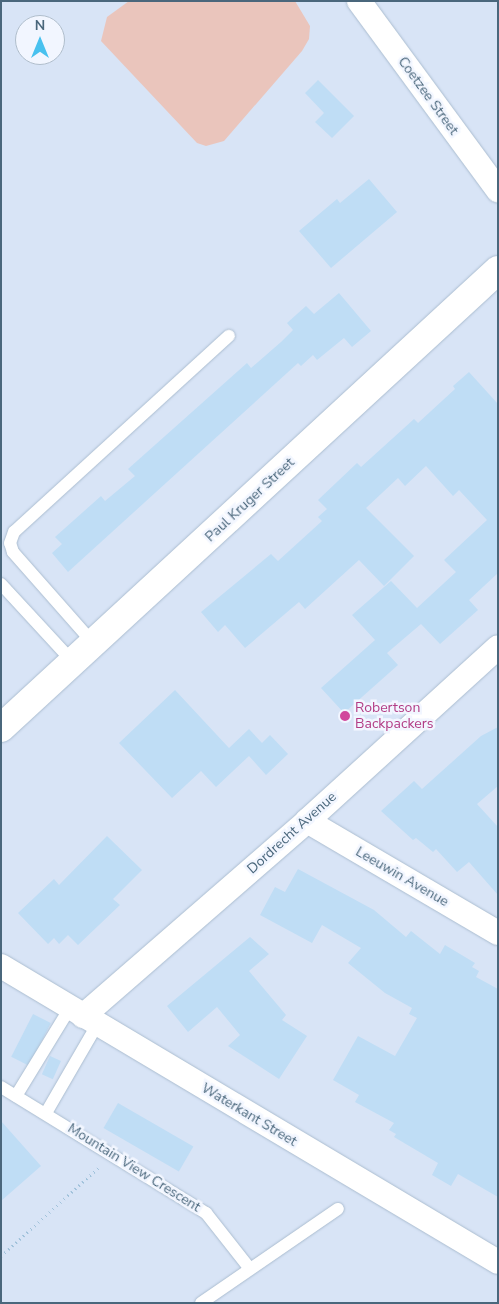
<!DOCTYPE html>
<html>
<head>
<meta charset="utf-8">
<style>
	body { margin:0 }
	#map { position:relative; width:499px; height:1304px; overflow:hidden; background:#eaf1fe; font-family:"Nunito Sans",sans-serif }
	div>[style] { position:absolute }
	.residential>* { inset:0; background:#d8e4f6 }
	.water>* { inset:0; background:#eac5bc }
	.building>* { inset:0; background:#bfddf5; transform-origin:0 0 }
	.path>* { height:3px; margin-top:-1.5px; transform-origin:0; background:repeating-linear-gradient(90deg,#a1c2db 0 1px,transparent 0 5px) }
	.roads { filter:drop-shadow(0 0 1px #abbdd0) drop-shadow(0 0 1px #abbdd0) }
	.lane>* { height:12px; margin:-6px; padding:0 6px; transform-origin:6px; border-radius:6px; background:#fff }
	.street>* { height:24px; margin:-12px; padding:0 12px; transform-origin:12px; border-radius:12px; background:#fff }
	.secondary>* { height:28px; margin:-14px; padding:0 14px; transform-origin:14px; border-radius:14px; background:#fff }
	.dots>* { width:14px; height:14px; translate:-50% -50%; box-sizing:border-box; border:2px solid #f2f6ff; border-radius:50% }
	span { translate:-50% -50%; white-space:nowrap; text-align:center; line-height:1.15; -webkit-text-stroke:5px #f2f6ff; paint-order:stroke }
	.street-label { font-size:14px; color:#4a677c }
	.hotel-label { font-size:14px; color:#b23c85 }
	.left { translate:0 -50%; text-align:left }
	.frame { position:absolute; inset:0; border:2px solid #4a677c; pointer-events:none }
	.north { position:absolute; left:15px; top:15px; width:50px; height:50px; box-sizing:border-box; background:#f2f6ff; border:1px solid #afbdcb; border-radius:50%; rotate:0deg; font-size:14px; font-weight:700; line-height:20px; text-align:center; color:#4a677c }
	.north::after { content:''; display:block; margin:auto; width:18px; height:22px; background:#48c1ef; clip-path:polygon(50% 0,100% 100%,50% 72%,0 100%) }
</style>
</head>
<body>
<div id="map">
	<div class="residential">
		<i style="clip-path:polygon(evenodd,1px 1px,498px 1px,498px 1303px,1px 1303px,1px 1px,25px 25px,55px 25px,55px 55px,25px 55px,25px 25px)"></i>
	</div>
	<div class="water">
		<i style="clip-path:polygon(129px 1px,295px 1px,310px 26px,309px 39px,302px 51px,224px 141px,206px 146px,197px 143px,101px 41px,107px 17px)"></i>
	</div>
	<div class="building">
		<i style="clip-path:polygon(318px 80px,354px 116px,332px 138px,315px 122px,324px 113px,305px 93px)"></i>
		<i style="clip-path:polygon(369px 179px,397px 212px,331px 268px,299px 231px,337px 199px,340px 203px)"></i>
		<i style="clip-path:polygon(339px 293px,371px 331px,352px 347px,344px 338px,317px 360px,313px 355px,301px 366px,298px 363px,68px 572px,52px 553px,62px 544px,55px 537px,101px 496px,105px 501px,135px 476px,128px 469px,247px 363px,251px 368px,281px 342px,293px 330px,287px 323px,306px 306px,314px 314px)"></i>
		<i style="clip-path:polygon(469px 372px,498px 404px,498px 573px,469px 600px,478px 610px,440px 644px,421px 624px,387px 653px,398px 665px,344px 713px,321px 688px,375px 640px,352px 615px,391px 581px,417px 608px,456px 572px,444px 560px,487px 520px,459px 490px,453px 496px,426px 466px,405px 486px,398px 478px,366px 508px,414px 556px,384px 586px,359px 560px,305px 609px,299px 602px,245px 648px,225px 625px,218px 632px,201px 612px,271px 554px,278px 561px,322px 521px,318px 517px,327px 509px,318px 500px,357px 463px,361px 467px,414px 419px,418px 423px,455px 389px,453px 386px)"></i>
		<i style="clip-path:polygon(175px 690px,229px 748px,249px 729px,262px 743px,270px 735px,288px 754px,266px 775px,249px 756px,216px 787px,201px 771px,172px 798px,119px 743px)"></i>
		<i style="clip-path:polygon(498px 727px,498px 786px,477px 804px,498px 827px,498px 895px,469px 862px,457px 872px,436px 849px,433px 852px,416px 838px,413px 840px,381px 811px,414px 781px,422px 789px,481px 736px)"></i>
		<i style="clip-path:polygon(107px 836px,142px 870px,113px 899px,120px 905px,78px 945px,68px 935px,59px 944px,54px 938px,48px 944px,18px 913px,54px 879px,59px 885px)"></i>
		<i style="clip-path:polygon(298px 869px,374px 910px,406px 937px,411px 931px,440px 954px,445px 945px,475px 963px,472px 967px,479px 971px,476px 977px,498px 989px,498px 1197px,458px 1174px,451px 1186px,432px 1175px,438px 1163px,394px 1137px,396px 1134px,389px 1130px,394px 1123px,355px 1102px,359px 1095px,333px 1080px,358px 1036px,395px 1056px,417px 1018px,409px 1014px,412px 1008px,385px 993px,348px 963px,361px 948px,322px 925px,312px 943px,260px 915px,275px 887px,285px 892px)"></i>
		<i style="clip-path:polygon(250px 937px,269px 954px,249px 971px,286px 1015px,282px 1020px,307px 1036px,279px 1079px,228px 1046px,240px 1035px,217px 1007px,188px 1032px,167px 1006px)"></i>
		<i style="left:33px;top:1014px;width:20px;height:48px;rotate:27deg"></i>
		<i style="left:50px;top:1056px;width:12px;height:20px;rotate:24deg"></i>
		<i style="left:118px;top:1103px;width:87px;height:29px;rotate:30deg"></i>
		<i style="clip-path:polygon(1px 1121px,41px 1166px,1px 1201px)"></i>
	</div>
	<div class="path">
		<i style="left:1px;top:1256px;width:132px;rotate:-42.2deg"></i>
	</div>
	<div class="roads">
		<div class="lane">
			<i style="left:1px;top:584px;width:108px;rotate:47.3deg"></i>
			<i style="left:94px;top:644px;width:123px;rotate:-131.4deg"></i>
			<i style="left:13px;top:552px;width:9px;rotate:-108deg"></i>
			<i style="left:10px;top:543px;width:12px;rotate:-70deg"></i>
			<i style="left:14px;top:532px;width:291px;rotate:-42.4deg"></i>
			<i style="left:1px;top:1087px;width:241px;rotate:31.6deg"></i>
			<i style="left:206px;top:1213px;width:71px;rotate:51.8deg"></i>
			<i style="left:16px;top:1096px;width:103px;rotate:-58.5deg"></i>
			<i style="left:46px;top:1113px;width:102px;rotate:-59.9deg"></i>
			<i style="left:201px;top:1303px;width:166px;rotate:-34.5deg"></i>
		</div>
		<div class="street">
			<i style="left:359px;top:1px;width:235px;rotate:53.7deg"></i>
			<i style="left:307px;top:821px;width:221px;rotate:30.4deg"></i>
			<i style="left:1px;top:966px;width:578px;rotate:30.78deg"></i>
			<i style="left:83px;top:1016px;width:297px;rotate:-41deg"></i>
			<i style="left:307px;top:821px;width:258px;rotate:-42.3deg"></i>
		</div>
		<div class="secondary">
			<i style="left:1px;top:728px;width:676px;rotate:-42.66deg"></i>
		</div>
	</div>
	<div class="dots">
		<i style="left:345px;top:716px;background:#d1479c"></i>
	</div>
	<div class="street-label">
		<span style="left:428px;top:96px;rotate:54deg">Coetzee Street</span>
		<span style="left:250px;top:500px;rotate:-43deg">Paul Kruger Street</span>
		<span style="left:292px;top:833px;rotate:-42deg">Dordrecht Avenue</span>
		<span style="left:402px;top:877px;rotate:30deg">Leeuwin Avenue</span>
		<span style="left:249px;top:1115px;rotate:31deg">Waterkant Street</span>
		<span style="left:134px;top:1168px;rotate:32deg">Mountain View Crescent</span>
	</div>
	<div class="hotel-label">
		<span class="left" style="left:355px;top:716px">Robertson<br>Backpackers</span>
	</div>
	<div class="frame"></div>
	<div class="north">N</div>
</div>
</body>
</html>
